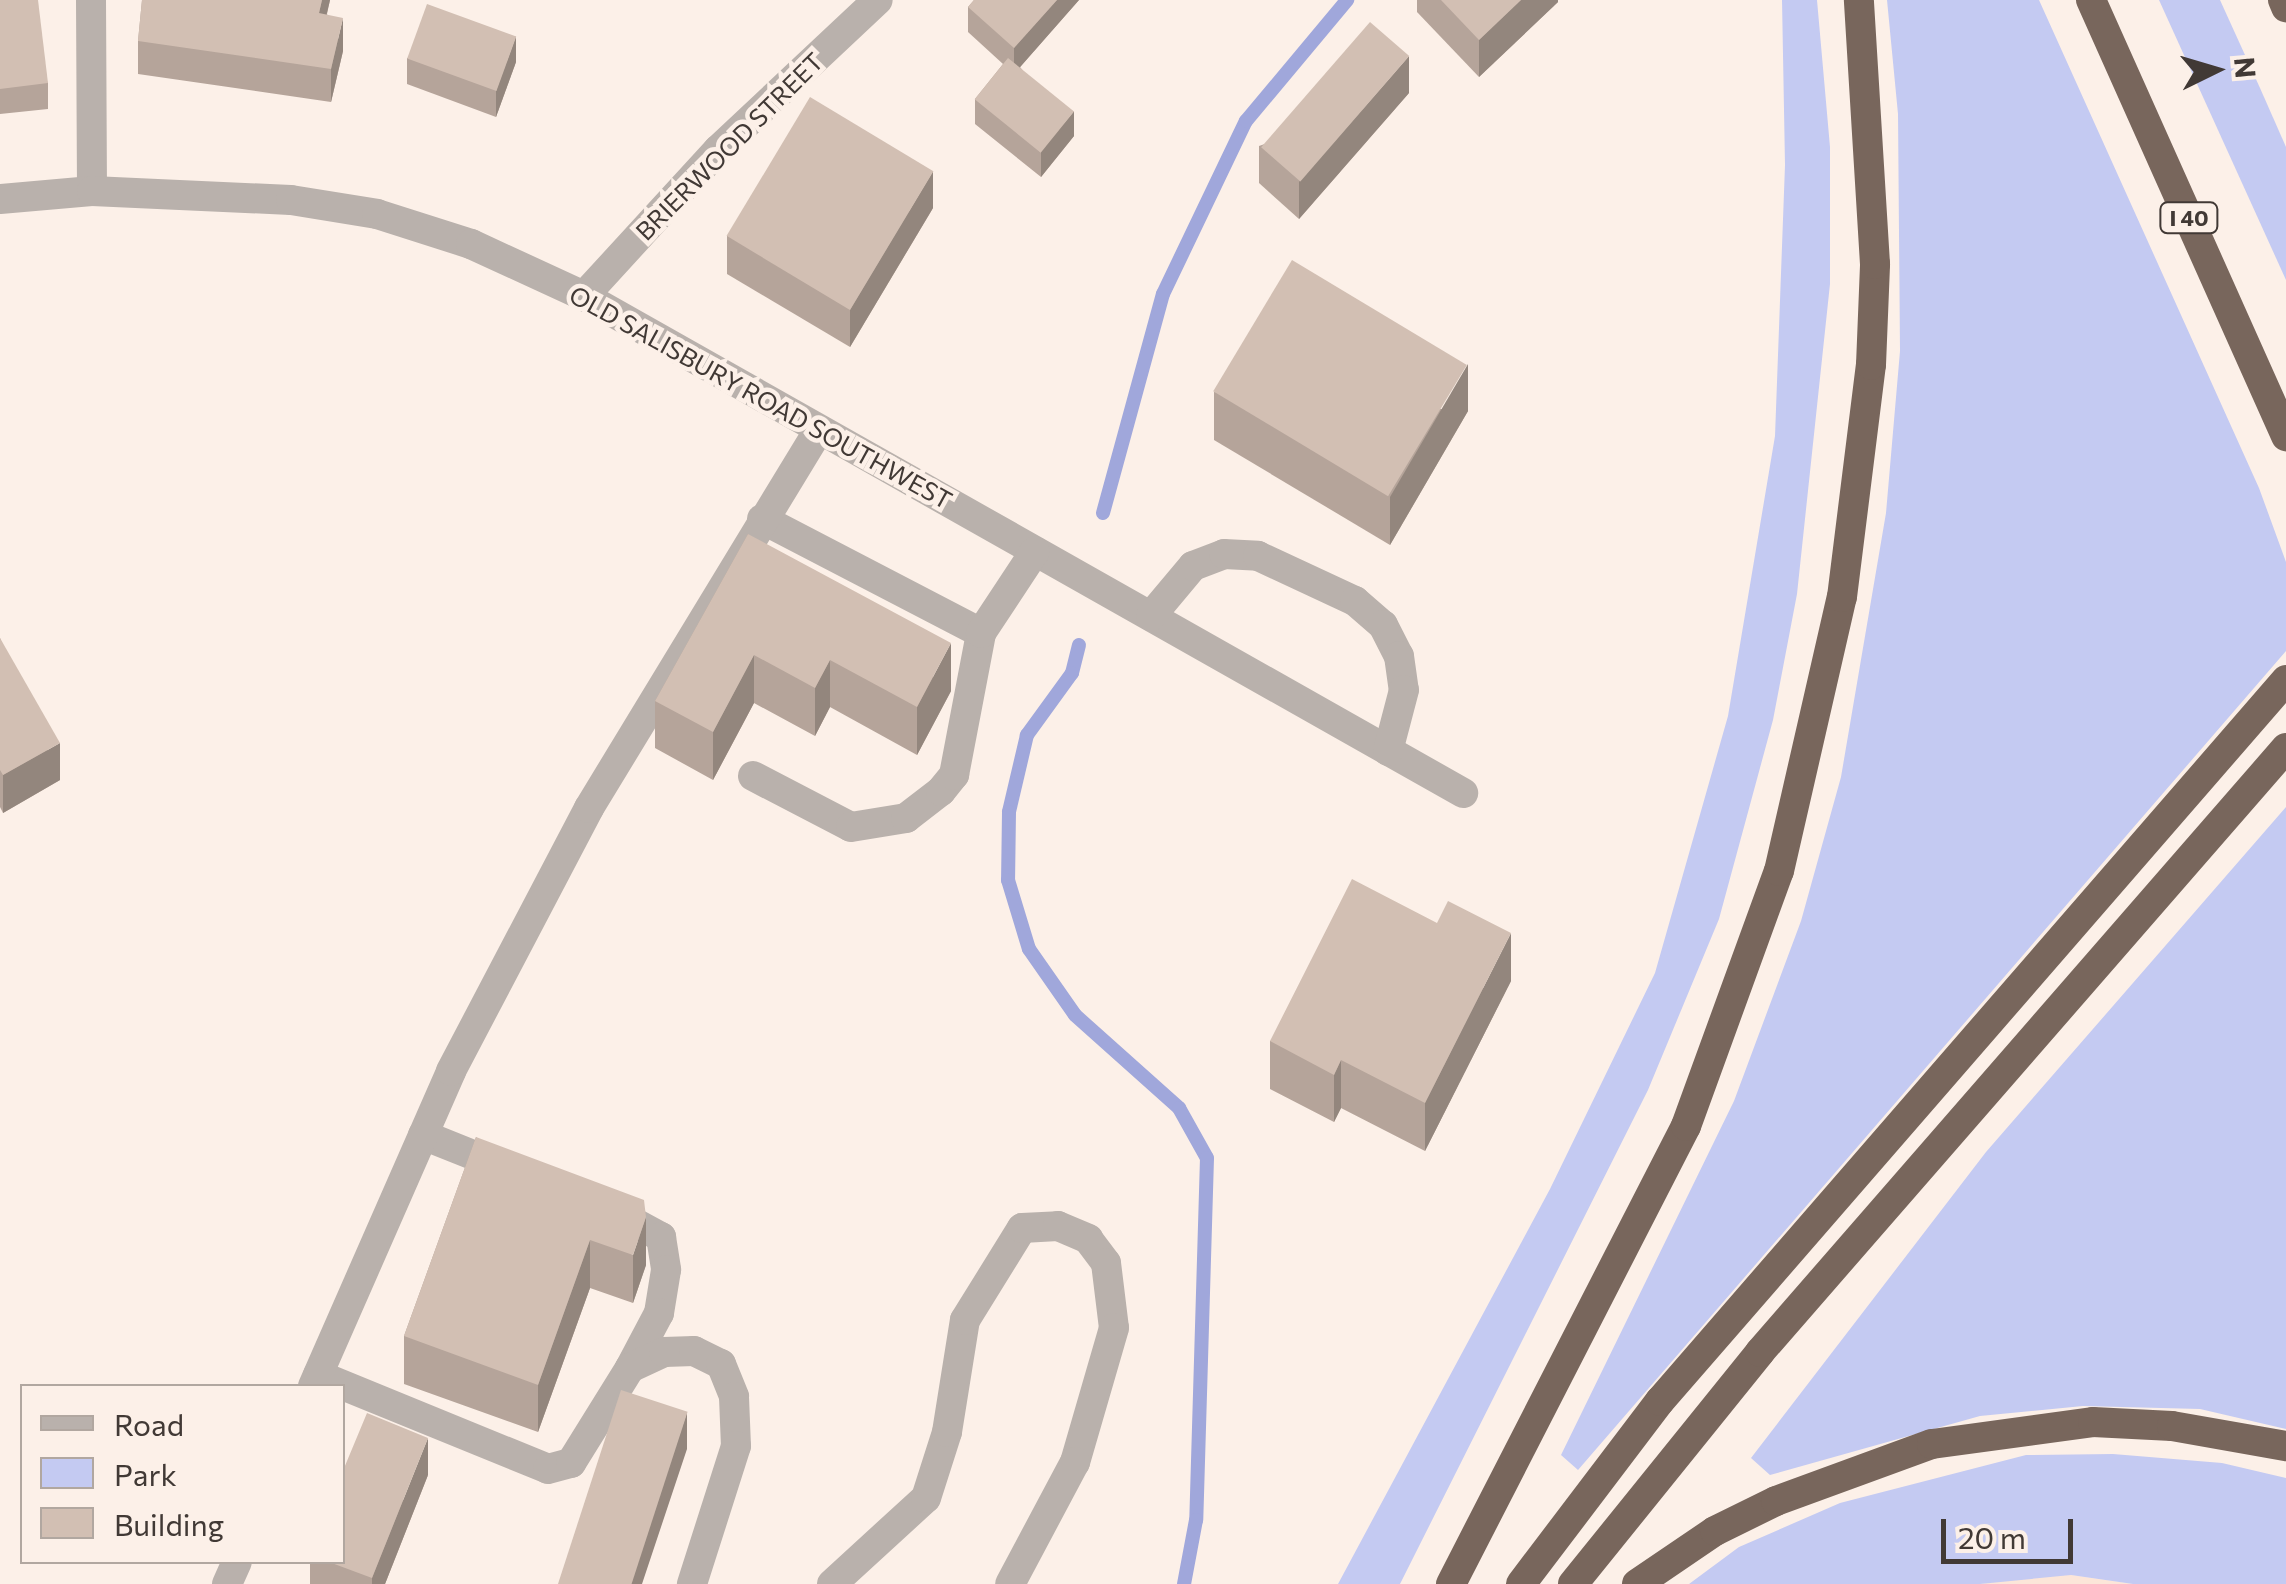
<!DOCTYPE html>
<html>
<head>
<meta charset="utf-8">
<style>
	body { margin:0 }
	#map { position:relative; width:2286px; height:1584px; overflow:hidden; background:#fcf0e8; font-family:Commissioner,sans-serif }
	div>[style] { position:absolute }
	.built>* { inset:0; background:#fce6d9 }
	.green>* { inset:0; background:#c4caf2 }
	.stream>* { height:14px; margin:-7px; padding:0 7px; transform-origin:7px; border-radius:7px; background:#a0a7db }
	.minor>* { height:30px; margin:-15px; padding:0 15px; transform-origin:15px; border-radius:15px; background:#b9b1ac }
	.highway>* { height:30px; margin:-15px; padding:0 15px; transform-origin:15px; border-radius:15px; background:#78665c }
	.wall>* { inset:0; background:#b5a49a }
	.shaded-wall>* { inset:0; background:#93867d }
	.building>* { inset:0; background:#d2bfb3; transform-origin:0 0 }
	span { translate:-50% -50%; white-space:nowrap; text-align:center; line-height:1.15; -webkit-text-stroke:9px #fcf0e8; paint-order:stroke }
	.shield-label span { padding:2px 8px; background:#fcf0e8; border:2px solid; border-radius:8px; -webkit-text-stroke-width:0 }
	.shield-label { font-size:22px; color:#413935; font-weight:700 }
	.street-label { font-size:25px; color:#413935 }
	.legend { position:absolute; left:20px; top:1384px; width:325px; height:180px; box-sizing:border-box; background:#fcf0e8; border:2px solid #b1a7a0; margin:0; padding:12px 18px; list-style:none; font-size:30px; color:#413935 }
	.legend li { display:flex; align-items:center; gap:20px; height:50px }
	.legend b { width:50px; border:2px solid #b1a7a0 }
	.north { position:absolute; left:2166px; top:20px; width:100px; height:100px; -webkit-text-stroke:8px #fcf0e8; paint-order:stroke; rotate:85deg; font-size:28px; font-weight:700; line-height:40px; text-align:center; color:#413935 }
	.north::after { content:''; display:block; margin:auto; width:35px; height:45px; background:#413935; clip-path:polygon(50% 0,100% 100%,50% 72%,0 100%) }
	.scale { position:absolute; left:1941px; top:1519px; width:132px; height:45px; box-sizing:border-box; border:5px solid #413935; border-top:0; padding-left:12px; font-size:30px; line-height:35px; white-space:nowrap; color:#413935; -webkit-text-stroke:8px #fcf0e8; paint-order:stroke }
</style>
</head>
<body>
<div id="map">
	<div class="built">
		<i style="clip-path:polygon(2071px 1575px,2133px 1584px,1980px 1584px,2030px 1576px)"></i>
	</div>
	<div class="green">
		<i style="clip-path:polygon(1782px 0,1817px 0,1830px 147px,1830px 284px,1797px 594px,1773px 720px,1719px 919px,1648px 1090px,1400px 1584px,1338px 1584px,1550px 1189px,1655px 973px,1728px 716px,1775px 436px,1785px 165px)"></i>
		<i style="clip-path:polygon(1887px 0,2039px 0,2259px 488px,2286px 562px,2286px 651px,1578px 1470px,1561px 1455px,1734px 1101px,1801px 921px,1841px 777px,1886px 513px,1900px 351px,1898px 114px)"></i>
		<i style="clip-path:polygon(2159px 0,2220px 0,2260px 88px,2286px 147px,2286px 280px)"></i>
		<i style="clip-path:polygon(2286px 807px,2286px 1429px,2200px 1409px,2083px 1406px,1980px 1416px,1770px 1475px,1751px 1458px,1986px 1152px)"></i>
		<i style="clip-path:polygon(2113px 1454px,2222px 1463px,2286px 1478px,2286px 1584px,2133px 1584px,2071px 1575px,1980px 1584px,1689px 1584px,1739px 1547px,1840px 1503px,2026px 1455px)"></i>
	</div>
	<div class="stream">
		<i style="left:1103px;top:513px;width:227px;rotate:-74.7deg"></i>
		<i style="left:1163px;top:294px;width:192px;rotate:-64.4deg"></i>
		<i style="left:1246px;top:121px;width:158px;rotate:-50.1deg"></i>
		<i style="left:1079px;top:645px;width:29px;rotate:104deg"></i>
		<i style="left:1072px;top:673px;width:77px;rotate:126deg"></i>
		<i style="left:1027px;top:735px;width:79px;rotate:103.2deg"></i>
		<i style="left:1009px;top:812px;width:68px;rotate:90.8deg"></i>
		<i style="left:1008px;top:880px;width:72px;rotate:73.1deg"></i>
		<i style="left:1029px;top:949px;width:80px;rotate:55.1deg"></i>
		<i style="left:1075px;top:1015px;width:140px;rotate:41.8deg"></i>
		<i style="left:1179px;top:1108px;width:57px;rotate:60.8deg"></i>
		<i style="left:1207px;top:1158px;width:362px;rotate:91.7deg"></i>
		<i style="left:1196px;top:1520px;width:65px;rotate:100.6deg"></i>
	</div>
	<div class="minor">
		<i style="left:91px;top:0;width:191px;rotate:89.7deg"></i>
		<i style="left:0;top:199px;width:92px;rotate:-5deg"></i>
		<i style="left:92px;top:191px;width:199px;rotate:2.6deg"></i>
		<i style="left:291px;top:200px;width:87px;rotate:9.2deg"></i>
		<i style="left:377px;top:214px;width:99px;rotate:17.7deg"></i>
		<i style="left:471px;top:244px;width:124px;rotate:24.7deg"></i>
		<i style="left:584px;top:296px;width:1010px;rotate:29.48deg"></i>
		<i style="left:584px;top:296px;width:198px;rotate:-47.5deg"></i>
		<i style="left:718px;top:150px;width:219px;rotate:-43.2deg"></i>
		<i style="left:762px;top:519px;width:247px;rotate:27.5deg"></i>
		<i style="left:1151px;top:616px;width:65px;rotate:-50deg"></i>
		<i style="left:1193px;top:566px;width:33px;rotate:-21deg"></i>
		<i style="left:1224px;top:554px;width:34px;rotate:3deg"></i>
		<i style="left:1258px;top:556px;width:107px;rotate:24.9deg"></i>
		<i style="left:1355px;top:601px;width:37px;rotate:41deg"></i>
		<i style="left:1383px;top:625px;width:35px;rotate:63deg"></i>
		<i style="left:1399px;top:656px;width:34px;rotate:82deg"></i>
		<i style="left:1404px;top:690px;width:63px;rotate:104.7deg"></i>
		<i style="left:753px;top:776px;width:110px;rotate:27.5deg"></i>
		<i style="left:851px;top:827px;width:56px;rotate:-9.3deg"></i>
		<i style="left:906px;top:818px;width:44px;rotate:-37.6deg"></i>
		<i style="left:941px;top:791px;width:21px;rotate:-51deg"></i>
		<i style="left:954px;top:775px;width:145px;rotate:-79.2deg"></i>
		<i style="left:981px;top:633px;width:98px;rotate:-56.6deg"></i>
		<i style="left:423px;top:1135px;width:92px;rotate:21.8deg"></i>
		<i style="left:611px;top:1210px;width:57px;rotate:28.4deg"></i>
		<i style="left:661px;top:1237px;width:33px;rotate:81deg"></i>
		<i style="left:666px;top:1270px;width:44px;rotate:99.2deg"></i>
		<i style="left:659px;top:1313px;width:62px;rotate:117.8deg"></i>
		<i style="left:318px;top:1375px;width:248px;rotate:22.2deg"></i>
		<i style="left:548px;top:1469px;width:24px;rotate:-15deg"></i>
		<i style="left:571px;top:1463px;width:112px;rotate:-58.2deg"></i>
		<i style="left:630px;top:1368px;width:38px;rotate:-25deg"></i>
		<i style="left:664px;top:1352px;width:30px;rotate:-2deg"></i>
		<i style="left:694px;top:1351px;width:30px;rotate:26deg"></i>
		<i style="left:721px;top:1364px;width:35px;rotate:68deg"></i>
		<i style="left:734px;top:1397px;width:49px;rotate:87.7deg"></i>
		<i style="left:736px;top:1446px;width:145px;rotate:107.7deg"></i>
		<i style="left:313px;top:1386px;width:344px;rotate:-66.3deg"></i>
		<i style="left:451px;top:1071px;width:297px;rotate:-62.3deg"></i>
		<i style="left:589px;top:808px;width:443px;rotate:-58.7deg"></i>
		<i style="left:227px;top:1584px;width:24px;rotate:-66deg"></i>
		<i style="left:832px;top:1584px;width:127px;rotate:-42.5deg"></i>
		<i style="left:926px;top:1498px;width:69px;rotate:-72.3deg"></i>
		<i style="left:947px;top:1432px;width:113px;rotate:-80.9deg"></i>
		<i style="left:965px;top:1320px;width:108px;rotate:-58.2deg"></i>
		<i style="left:1022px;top:1228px;width:36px;rotate:-3deg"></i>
		<i style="left:1058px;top:1226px;width:33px;rotate:23deg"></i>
		<i style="left:1088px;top:1239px;width:30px;rotate:53deg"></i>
		<i style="left:1106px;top:1263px;width:65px;rotate:83deg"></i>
		<i style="left:1114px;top:1328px;width:140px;rotate:106.2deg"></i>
		<i style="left:1075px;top:1462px;width:138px;rotate:118deg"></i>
	</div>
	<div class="highway">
		<i style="left:2091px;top:0;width:478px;rotate:65.9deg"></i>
		<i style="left:2283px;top:0;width:8px;rotate:67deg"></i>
		<i style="left:1451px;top:1584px;width:515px;rotate:-62.84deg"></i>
		<i style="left:1686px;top:1126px;width:271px;rotate:-70deg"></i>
		<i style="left:1779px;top:871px;width:281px;rotate:-77.1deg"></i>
		<i style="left:1842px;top:597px;width:234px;rotate:-82.9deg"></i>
		<i style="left:1871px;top:365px;width:101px;rotate:-87.7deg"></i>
		<i style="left:1875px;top:264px;width:264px;rotate:-93.5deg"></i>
		<i style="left:1521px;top:1584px;width:230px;rotate:-52.8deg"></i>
		<i style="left:1660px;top:1401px;width:955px;rotate:-49.03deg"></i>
		<i style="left:1573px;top:1584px;width:298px;rotate:-51.1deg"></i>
		<i style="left:1760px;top:1352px;width:801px;rotate:-48.95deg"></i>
		<i style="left:1637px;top:1584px;width:94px;rotate:-34.2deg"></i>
		<i style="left:1715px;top:1531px;width:68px;rotate:-26.2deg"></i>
		<i style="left:1776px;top:1501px;width:166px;rotate:-20.1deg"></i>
		<i style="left:1932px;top:1444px;width:162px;rotate:-7.8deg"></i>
		<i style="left:2093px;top:1422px;width:79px;rotate:2.9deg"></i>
		<i style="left:2172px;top:1426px;width:116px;rotate:10deg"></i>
	</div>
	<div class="wall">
		<i style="clip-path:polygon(0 0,48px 83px,48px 109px,0 114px)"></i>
		<i style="clip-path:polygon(142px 0,330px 0,327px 14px,343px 51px,331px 102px,138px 74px,138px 41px)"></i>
		<i style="clip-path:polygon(974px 0,1079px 0,1020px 67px,1074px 136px,1041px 177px,975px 124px,975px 99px,1003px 64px,968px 32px,968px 7px)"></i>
		<i style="clip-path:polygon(1417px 0,1558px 0,1558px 2px,1479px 77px,1417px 12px)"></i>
		<i style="clip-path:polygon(407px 58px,516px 62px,496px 117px,407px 84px)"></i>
		<i style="clip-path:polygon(1409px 93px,1299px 219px,1259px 183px,1259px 146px)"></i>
		<i style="clip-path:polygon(933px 208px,850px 347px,727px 274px,727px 236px)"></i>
		<i style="clip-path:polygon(1214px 392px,1468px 411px,1390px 545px,1214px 440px)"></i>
		<i style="clip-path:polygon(748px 534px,951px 691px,917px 755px,830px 707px,815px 736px,754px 703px,713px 780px,655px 748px,655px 701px)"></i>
		<i style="clip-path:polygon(0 638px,60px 780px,3px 813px,0 807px)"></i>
		<i style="clip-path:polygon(1511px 981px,1425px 1151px,1341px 1108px,1334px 1122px,1270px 1089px,1270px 1041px)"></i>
		<i style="clip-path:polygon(476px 1137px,646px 1265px,633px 1303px,590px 1288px,538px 1432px,404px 1384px,404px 1336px)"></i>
		<i style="clip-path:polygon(428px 1475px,385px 1584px,310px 1584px,310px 1562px,342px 1562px)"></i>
	</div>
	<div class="shaded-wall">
		<i style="clip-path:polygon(322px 0,330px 0,319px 46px,319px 13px)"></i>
		<i style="clip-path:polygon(1057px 0,1079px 0,1014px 74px,1014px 48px)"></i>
		<i style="clip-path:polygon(1521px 0,1558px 0,1558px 2px,1479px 77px,1479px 40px)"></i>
		<i style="clip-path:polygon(343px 18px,343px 51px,331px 102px,331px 69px)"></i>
		<i style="clip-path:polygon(516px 36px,516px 62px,496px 117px,496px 91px)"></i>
		<i style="clip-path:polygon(1409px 56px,1409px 93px,1299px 219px,1299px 182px)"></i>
		<i style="clip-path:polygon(1074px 111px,1074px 136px,1041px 177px,1041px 151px)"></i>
		<i style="clip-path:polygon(933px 171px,933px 208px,850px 347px,850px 310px)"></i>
		<i style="clip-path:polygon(1468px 364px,1468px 411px,1390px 545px,1390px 497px)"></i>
		<i style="clip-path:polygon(951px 643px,951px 691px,917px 755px,917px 707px)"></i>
		<i style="clip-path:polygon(754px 655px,754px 703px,713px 780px,713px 732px)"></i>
		<i style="clip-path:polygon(830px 660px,830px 707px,815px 736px,815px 688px)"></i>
		<i style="clip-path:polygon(60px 743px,60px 780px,3px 813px,3px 775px)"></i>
		<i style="clip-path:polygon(1511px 933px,1511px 981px,1425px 1151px,1425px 1103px)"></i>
		<i style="clip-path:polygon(1341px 1060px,1341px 1108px,1334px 1122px,1334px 1075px)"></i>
		<i style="clip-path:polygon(646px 1217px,646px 1265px,633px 1303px,633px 1255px)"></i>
		<i style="clip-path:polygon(590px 1240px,590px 1288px,538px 1432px,538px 1385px)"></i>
		<i style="clip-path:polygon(687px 1412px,687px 1449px,642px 1584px,629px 1584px)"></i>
		<i style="clip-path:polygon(428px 1438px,428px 1475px,385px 1584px,372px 1584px,372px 1578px)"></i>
	</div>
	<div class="building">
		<i style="clip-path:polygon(0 0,38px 0,48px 83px,0 89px)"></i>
		<i style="clip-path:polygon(142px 0,322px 0,319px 13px,343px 18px,331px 69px,138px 41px)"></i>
		<i style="clip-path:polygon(974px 0,1057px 0,1014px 48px,968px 7px)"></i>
		<i style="clip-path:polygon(1441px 0,1521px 0,1479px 40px)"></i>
		<i style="left:427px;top:4px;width:95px;height:58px;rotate:20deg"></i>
		<i style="left:1370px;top:22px;width:52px;height:166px;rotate:41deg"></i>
		<i style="left:1008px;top:58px;width:85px;height:53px;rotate:39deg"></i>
		<i style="left:810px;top:97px;width:144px;height:162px;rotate:31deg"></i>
		<i style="left:1292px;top:260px;width:204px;height:153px;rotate:31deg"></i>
		<i style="clip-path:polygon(748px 534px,951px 643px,917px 707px,830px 660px,815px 688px,754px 655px,713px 732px,655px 701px)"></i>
		<i style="clip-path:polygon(0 638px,60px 743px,3px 775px,0 770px)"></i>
		<i style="clip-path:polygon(1352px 879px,1437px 923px,1448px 901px,1511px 933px,1425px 1103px,1341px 1060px,1334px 1075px,1270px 1041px)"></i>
		<i style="clip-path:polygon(476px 1137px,644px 1200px,646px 1217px,633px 1255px,590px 1240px,538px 1385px,404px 1336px)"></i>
		<i style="left:621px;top:1390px;width:70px;height:205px;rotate:18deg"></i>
		<i style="clip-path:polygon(367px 1413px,428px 1438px,372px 1578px,329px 1562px,342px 1562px,342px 1473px)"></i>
	</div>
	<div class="shield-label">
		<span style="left:2189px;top:218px">I 40</span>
	</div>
	<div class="street-label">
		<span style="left:729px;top:146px;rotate:-45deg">BRIERWOOD STREET</span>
		<span style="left:761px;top:397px;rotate:29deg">OLD SALISBURY ROAD SOUTHWEST</span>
	</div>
	<ul class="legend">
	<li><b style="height:12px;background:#b9b1ac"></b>Road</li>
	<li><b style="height:28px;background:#c4caf2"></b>Park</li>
	<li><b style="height:28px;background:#d2bfb3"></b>Building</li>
	</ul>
	<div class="north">N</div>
	<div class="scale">20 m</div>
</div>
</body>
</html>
